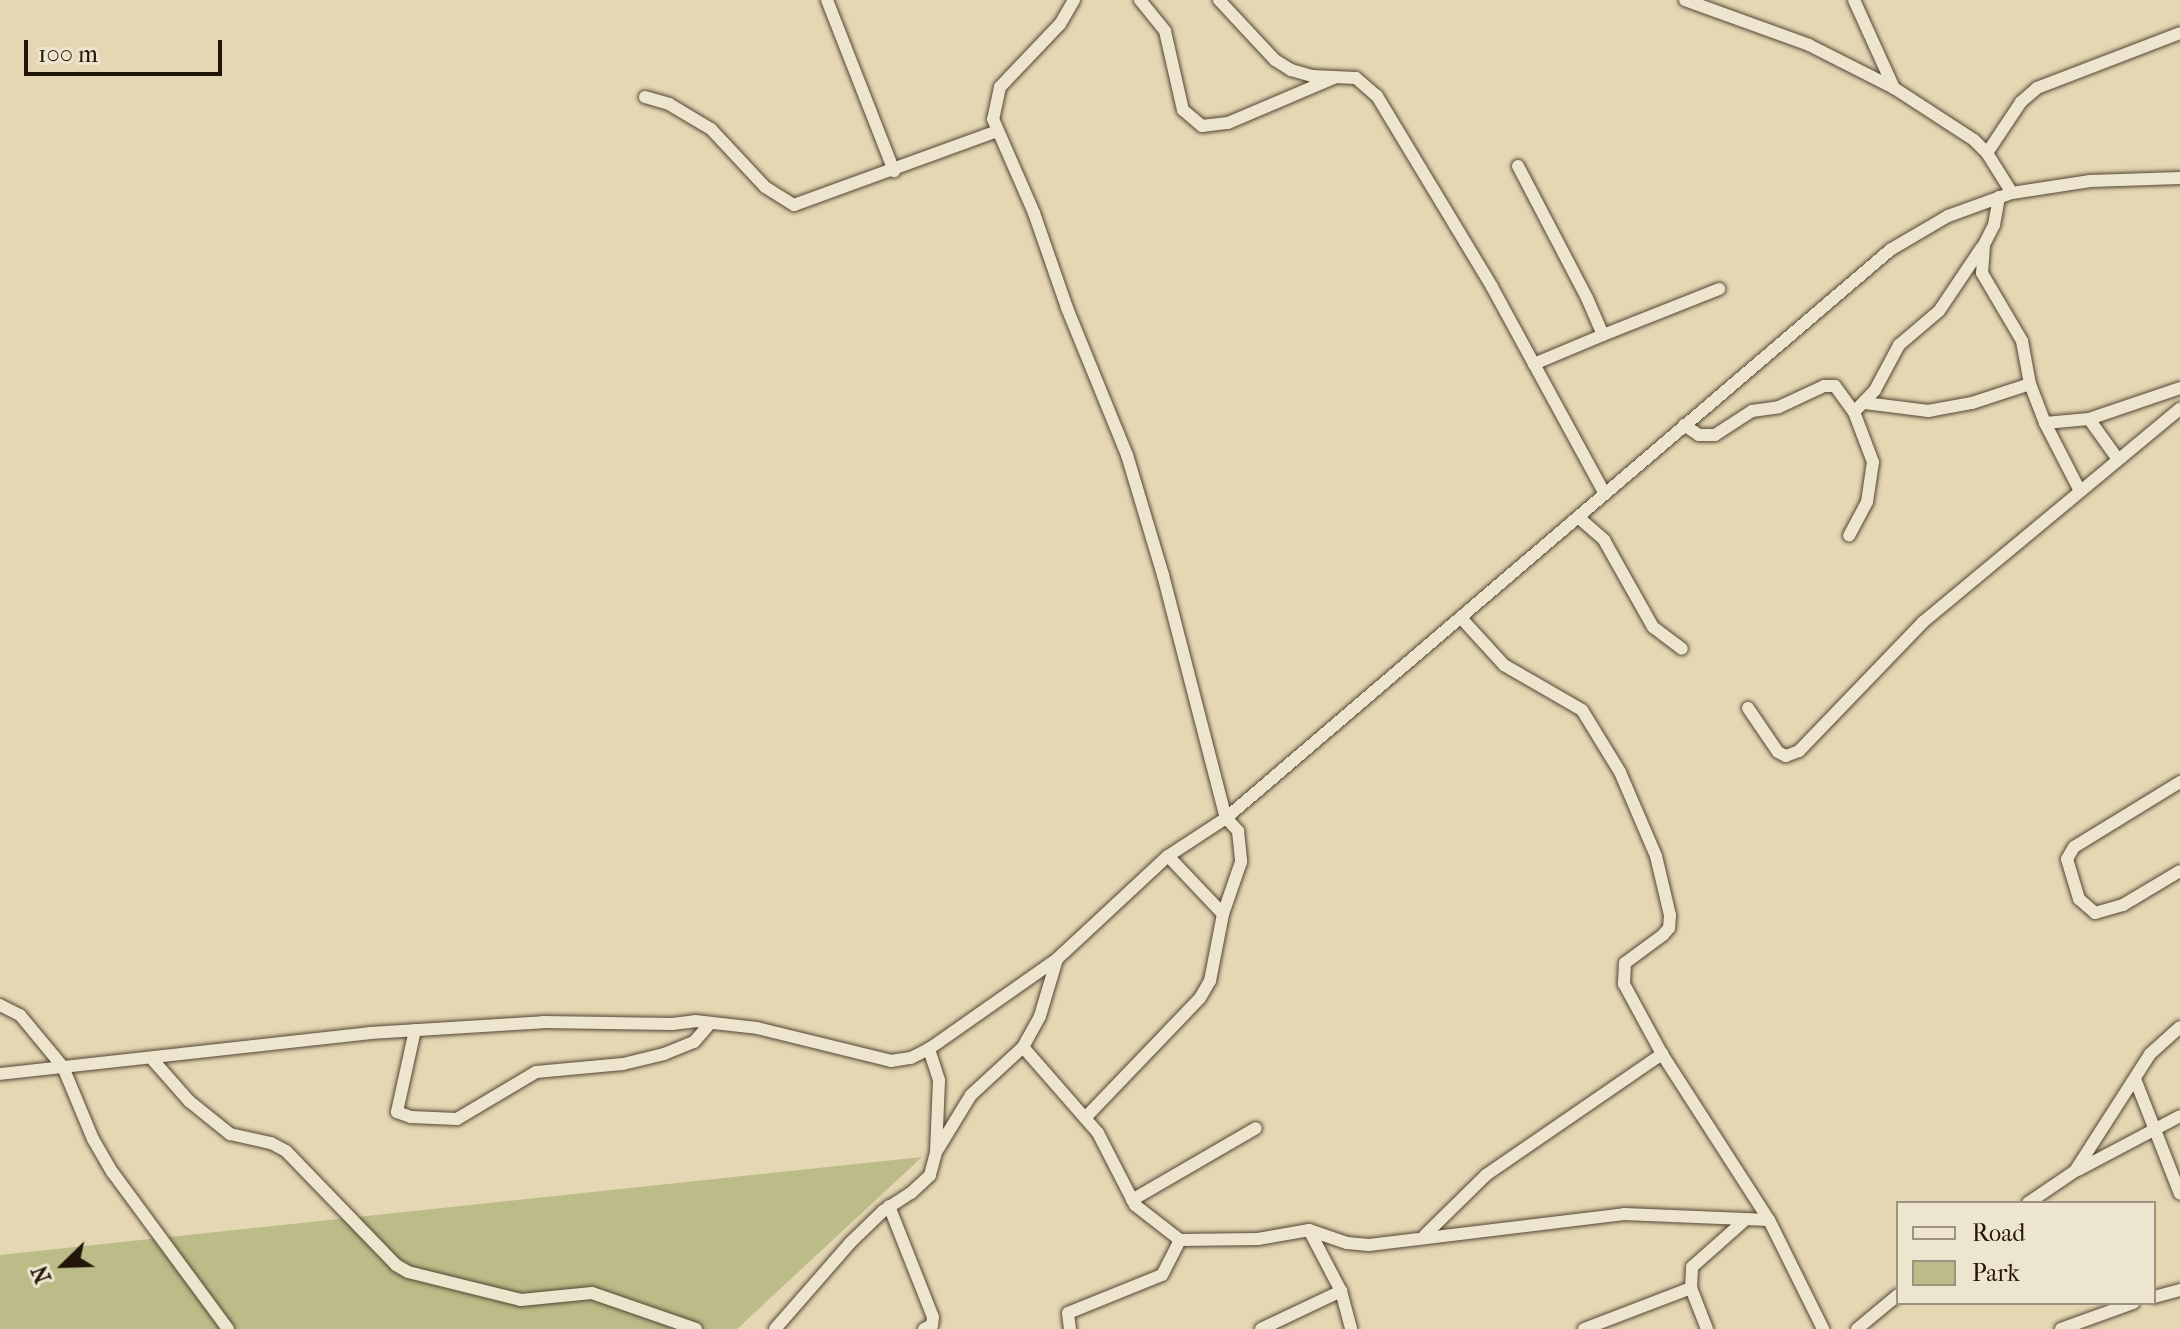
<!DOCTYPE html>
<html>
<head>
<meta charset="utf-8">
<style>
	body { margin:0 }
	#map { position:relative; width:2180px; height:1329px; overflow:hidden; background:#e5d7b3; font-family:"IM FELL French Canon",serif }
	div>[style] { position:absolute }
	.green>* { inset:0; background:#bbbc88 }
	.roads { filter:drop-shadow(0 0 2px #534634) drop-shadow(0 0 2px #534634) }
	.street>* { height:12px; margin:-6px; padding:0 6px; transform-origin:6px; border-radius:6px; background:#eee5ce }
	span { translate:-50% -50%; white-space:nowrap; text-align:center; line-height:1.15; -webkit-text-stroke:8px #eee5ce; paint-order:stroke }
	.legend { position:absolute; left:1896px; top:1201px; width:260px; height:104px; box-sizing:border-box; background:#eee5ce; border:2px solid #9c927f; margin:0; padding:10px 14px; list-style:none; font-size:24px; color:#221509 }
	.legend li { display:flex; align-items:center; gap:16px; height:40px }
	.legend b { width:40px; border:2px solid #9c927f }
	.north { position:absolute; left:24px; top:1225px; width:80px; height:80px; -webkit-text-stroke:6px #eee5ce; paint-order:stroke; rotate:247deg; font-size:22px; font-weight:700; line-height:32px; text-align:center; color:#221509 }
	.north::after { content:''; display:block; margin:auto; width:28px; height:36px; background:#221509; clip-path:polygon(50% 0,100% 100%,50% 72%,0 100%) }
	.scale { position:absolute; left:24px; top:40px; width:198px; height:36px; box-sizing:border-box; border:4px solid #221509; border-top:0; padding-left:10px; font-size:24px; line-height:28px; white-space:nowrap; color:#221509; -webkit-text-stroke:6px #eee5ce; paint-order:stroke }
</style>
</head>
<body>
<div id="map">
	<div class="green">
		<i style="clip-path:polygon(922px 1157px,737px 1329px,0 1329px,0 1255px)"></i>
	</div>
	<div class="roads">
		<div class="street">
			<i style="left:827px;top:0;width:184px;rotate:68.6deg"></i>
			<i style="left:1074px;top:0;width:28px;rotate:120deg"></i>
			<i style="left:1060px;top:24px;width:87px;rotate:133.6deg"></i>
			<i style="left:1000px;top:87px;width:33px;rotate:102deg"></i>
			<i style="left:993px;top:119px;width:103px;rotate:66.4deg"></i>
			<i style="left:1034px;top:213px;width:101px;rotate:70.8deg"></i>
			<i style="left:1067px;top:308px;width:159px;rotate:67.8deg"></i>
			<i style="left:1127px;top:455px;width:125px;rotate:73.3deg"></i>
			<i style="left:1163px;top:575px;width:251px;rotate:75.5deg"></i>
			<i style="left:1226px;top:818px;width:18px;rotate:47deg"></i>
			<i style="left:1238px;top:831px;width:31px;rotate:84deg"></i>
			<i style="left:1241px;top:862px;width:55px;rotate:109.1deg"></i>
			<i style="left:1140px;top:0;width:40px;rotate:51deg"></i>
			<i style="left:1165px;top:31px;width:81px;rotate:77.2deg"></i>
			<i style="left:1183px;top:110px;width:25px;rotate:40deg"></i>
			<i style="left:1202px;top:126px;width:26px;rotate:-7deg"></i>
			<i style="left:1228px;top:123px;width:115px;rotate:-23deg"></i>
			<i style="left:1219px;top:0;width:82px;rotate:47deg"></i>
			<i style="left:1275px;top:60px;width:19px;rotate:32deg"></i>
			<i style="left:1291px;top:70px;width:22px;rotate:16deg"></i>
			<i style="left:1312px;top:76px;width:44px;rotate:2.6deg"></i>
			<i style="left:1356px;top:78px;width:28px;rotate:41deg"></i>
			<i style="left:1377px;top:96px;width:223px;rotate:58.9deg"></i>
			<i style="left:1492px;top:287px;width:236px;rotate:61.4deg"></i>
			<i style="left:1685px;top:0;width:132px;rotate:19.9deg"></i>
			<i style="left:1809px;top:45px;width:95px;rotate:26.8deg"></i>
			<i style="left:1894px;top:88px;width:95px;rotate:33deg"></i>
			<i style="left:1974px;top:140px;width:18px;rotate:45deg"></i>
			<i style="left:1987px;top:153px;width:47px;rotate:58deg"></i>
			<i style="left:1854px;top:0;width:97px;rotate:65.6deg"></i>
			<i style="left:645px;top:97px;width:25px;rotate:16deg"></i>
			<i style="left:669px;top:104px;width:49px;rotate:30.8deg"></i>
			<i style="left:711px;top:129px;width:79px;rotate:47deg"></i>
			<i style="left:765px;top:187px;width:34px;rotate:32deg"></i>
			<i style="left:794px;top:205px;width:216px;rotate:-20deg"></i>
			<i style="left:1987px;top:153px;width:61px;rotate:-56.3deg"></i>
			<i style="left:2021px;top:102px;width:21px;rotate:-41deg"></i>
			<i style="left:2037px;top:88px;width:153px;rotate:-21deg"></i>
			<i style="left:1518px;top:166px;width:149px;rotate:62.4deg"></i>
			<i style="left:1587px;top:298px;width:40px;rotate:66.6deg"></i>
			<i style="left:1603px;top:335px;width:75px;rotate:157.2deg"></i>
			<i style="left:1999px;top:197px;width:28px;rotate:100deg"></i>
			<i style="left:1994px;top:225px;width:22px;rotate:117deg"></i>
			<i style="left:1984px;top:245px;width:28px;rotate:94deg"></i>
			<i style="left:1982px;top:273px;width:79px;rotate:59.5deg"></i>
			<i style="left:2022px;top:341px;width:44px;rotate:79.5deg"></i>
			<i style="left:2030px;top:384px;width:42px;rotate:69deg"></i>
			<i style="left:2045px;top:423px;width:76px;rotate:62.8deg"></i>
			<i style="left:1603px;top:335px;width:125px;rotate:-21.6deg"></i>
			<i style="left:1865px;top:403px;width:64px;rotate:7.2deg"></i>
			<i style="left:1928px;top:411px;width:45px;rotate:-10.3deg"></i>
			<i style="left:1972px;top:403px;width:61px;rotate:-18.1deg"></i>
			<i style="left:1854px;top:412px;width:30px;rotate:-46deg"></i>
			<i style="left:1875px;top:390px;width:51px;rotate:-61.9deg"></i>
			<i style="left:1899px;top:345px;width:52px;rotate:-40.4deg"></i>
			<i style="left:1939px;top:311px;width:77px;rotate:-56.1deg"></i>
			<i style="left:2089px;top:419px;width:48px;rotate:54.3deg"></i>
			<i style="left:2045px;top:423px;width:44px;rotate:-5.2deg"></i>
			<i style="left:2089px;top:419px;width:96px;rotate:-18.8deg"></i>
			<i style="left:1684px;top:425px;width:18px;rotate:34deg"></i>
			<i style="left:1699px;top:435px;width:16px"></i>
			<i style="left:1715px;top:435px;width:44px;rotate:-33deg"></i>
			<i style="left:1752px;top:411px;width:27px;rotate:-8deg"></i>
			<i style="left:1779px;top:407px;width:50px;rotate:-25deg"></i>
			<i style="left:1824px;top:386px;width:11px"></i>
			<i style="left:1835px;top:386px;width:32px;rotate:54deg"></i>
			<i style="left:1854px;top:412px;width:53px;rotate:69.2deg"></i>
			<i style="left:1873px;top:462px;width:40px;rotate:98.5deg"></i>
			<i style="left:1867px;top:502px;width:38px;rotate:118deg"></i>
			<i style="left:1578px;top:517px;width:35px;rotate:41deg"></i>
			<i style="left:1604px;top:540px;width:100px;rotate:60.6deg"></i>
			<i style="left:1653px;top:627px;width:36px;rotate:37deg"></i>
			<i style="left:1462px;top:619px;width:62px;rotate:47.6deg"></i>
			<i style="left:1504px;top:665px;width:90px;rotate:30deg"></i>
			<i style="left:1582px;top:710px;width:73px;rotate:58.5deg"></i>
			<i style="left:1620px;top:772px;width:91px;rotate:66.8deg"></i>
			<i style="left:1656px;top:856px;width:61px;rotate:76.7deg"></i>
			<i style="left:1670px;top:915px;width:13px;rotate:94deg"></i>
			<i style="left:1669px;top:928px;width:9px;rotate:131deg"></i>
			<i style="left:1663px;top:935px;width:47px;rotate:143.6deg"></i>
			<i style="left:1625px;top:963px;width:21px;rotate:93deg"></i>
			<i style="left:1624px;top:984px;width:80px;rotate:61.5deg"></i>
			<i style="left:1662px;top:1054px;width:197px;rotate:57.2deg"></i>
			<i style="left:1769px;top:1220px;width:122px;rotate:63.6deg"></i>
			<i style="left:1748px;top:708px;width:53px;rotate:55.7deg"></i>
			<i style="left:1778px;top:752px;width:9px;rotate:27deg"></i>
			<i style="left:1786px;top:756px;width:14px;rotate:-21deg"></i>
			<i style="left:1799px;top:751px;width:179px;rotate:-46.1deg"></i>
			<i style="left:1923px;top:622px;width:334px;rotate:-39.7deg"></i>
			<i style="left:2180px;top:782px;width:124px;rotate:148.5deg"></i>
			<i style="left:2074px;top:847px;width:14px;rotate:120deg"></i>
			<i style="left:2067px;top:859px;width:42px;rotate:73.3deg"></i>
			<i style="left:2079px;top:899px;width:21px;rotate:41deg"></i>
			<i style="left:2095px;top:913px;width:29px;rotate:-16deg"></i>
			<i style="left:2123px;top:905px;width:66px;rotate:-30.8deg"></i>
			<i style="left:0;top:1005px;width:22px;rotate:27deg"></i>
			<i style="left:20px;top:1015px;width:67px;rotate:50.4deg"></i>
			<i style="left:63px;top:1067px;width:78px;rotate:67.4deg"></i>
			<i style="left:93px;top:1139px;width:39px;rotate:60deg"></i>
			<i style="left:113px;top:1173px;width:194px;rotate:53.6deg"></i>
			<i style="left:415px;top:1030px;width:84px;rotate:102.4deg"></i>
			<i style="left:397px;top:1112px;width:15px;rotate:20deg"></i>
			<i style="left:411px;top:1117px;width:46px;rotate:2.5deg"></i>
			<i style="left:457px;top:1119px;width:92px;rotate:-30.7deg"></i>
			<i style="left:536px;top:1072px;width:87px;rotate:-5.3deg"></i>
			<i style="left:623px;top:1064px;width:42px;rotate:-13.7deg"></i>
			<i style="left:664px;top:1054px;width:32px;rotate:-22deg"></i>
			<i style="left:694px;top:1042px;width:23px;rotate:-49deg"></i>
			<i style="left:1023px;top:1047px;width:114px;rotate:48.9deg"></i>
			<i style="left:1098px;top:1133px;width:81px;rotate:62.8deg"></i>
			<i style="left:1135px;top:1205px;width:57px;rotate:37.9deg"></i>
			<i style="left:1180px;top:1240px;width:39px;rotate:117deg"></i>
			<i style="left:1162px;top:1275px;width:101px;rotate:158deg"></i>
			<i style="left:1068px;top:1313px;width:16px;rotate:83deg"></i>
			<i style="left:152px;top:1059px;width:56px;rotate:48.6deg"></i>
			<i style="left:189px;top:1101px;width:53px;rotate:38.8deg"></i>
			<i style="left:230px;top:1134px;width:42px;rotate:12.4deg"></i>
			<i style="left:271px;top:1143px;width:17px;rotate:28deg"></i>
			<i style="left:286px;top:1151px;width:158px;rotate:46deg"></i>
			<i style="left:396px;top:1265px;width:14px;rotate:30deg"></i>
			<i style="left:408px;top:1272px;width:116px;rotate:13.9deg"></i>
			<i style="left:521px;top:1300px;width:71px;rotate:-5.6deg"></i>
			<i style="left:592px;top:1293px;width:110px;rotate:19.1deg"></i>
			<i style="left:0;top:1074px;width:372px;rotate:-6.3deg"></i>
			<i style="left:370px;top:1033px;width:173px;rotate:-3.6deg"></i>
			<i style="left:543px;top:1022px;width:129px;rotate:0.9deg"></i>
			<i style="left:672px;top:1024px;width:23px;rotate:-7deg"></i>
			<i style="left:695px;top:1021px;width:62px;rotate:6.4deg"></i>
			<i style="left:757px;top:1028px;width:138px;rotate:13.8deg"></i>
			<i style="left:891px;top:1061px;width:20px;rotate:-9deg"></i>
			<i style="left:911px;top:1058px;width:20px;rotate:-27deg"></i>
			<i style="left:929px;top:1049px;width:156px;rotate:-35.1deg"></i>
			<i style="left:1057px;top:959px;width:151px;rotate:-42.9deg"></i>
			<i style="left:1168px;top:856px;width:69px;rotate:-33.2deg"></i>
			<i style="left:1226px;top:818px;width:874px;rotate:-40.54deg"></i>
			<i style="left:1890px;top:250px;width:67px;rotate:-30.4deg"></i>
			<i style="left:1948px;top:216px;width:68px;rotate:-19.8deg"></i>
			<i style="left:2012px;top:193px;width:79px;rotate:-8.7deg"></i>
			<i style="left:2090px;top:181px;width:90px;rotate:-1.9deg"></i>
			<i style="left:2135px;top:1079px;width:123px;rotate:68.6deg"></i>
			<i style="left:1085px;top:1118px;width:166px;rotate:-46.2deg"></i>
			<i style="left:1200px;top:998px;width:20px;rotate:-60deg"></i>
			<i style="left:1210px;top:981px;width:68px;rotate:-79deg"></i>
			<i style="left:1223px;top:914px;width:80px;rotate:-133.5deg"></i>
			<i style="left:938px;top:1149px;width:63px;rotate:-58.6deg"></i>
			<i style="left:971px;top:1095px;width:71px;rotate:-42.7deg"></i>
			<i style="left:1023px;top:1047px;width:35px;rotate:-61deg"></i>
			<i style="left:1040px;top:1016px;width:59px;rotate:-73.4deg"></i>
			<i style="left:2078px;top:1170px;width:115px;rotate:-27.9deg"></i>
			<i style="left:1132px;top:1200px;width:143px;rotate:-30.1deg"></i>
			<i style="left:2028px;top:1203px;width:57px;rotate:-34.2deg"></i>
			<i style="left:2075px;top:1171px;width:139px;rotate:-57.3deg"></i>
			<i style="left:2150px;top:1054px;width:40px;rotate:-42deg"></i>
			<i style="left:889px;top:1206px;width:119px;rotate:68.4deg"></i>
			<i style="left:933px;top:1317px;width:8px;rotate:97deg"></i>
			<i style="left:932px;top:1325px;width:9px;rotate:153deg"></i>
			<i style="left:1425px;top:1235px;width:86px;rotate:-44.5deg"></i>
			<i style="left:1486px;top:1175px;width:214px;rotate:-34.5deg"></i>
			<i style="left:1180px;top:1240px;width:78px;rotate:-0.7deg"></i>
			<i style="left:1258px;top:1239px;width:52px;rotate:-10deg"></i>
			<i style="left:1309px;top:1230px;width:40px;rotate:18.9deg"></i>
			<i style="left:1347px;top:1243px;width:22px;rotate:5deg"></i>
			<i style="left:1369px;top:1245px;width:257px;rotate:-6.9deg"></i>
			<i style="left:1624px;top:1214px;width:145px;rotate:2.4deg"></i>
			<i style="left:1691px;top:1288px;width:44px;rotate:68.7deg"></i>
			<i style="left:1341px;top:1291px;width:39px;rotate:75deg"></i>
			<i style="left:2154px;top:1297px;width:27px;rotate:-15deg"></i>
			<i style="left:775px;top:1329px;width:114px;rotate:-48.9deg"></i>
			<i style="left:850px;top:1243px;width:46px;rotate:-44.1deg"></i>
			<i style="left:883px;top:1211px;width:33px;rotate:-33deg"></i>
			<i style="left:911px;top:1193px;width:26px;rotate:-43deg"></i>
			<i style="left:930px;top:1175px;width:24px;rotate:-75deg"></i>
			<i style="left:936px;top:1152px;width:72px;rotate:-87.6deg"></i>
			<i style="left:939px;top:1080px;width:33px;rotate:-108deg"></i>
			<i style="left:1261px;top:1329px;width:89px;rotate:-25.4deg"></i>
			<i style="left:1341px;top:1291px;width:69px;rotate:-117.7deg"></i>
			<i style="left:1584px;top:1329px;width:115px;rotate:-21deg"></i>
			<i style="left:1691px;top:1288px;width:21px;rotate:-87deg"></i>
			<i style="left:1692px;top:1267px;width:72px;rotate:-41.6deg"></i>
			<i style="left:1857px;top:1329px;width:53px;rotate:-39.7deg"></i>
			<i style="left:2061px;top:1329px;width:77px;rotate:-19.9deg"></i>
		</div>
	</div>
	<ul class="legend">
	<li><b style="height:10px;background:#eee5ce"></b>Road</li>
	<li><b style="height:22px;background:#bbbc88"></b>Park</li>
	</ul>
	<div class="north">N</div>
	<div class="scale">100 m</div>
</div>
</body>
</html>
